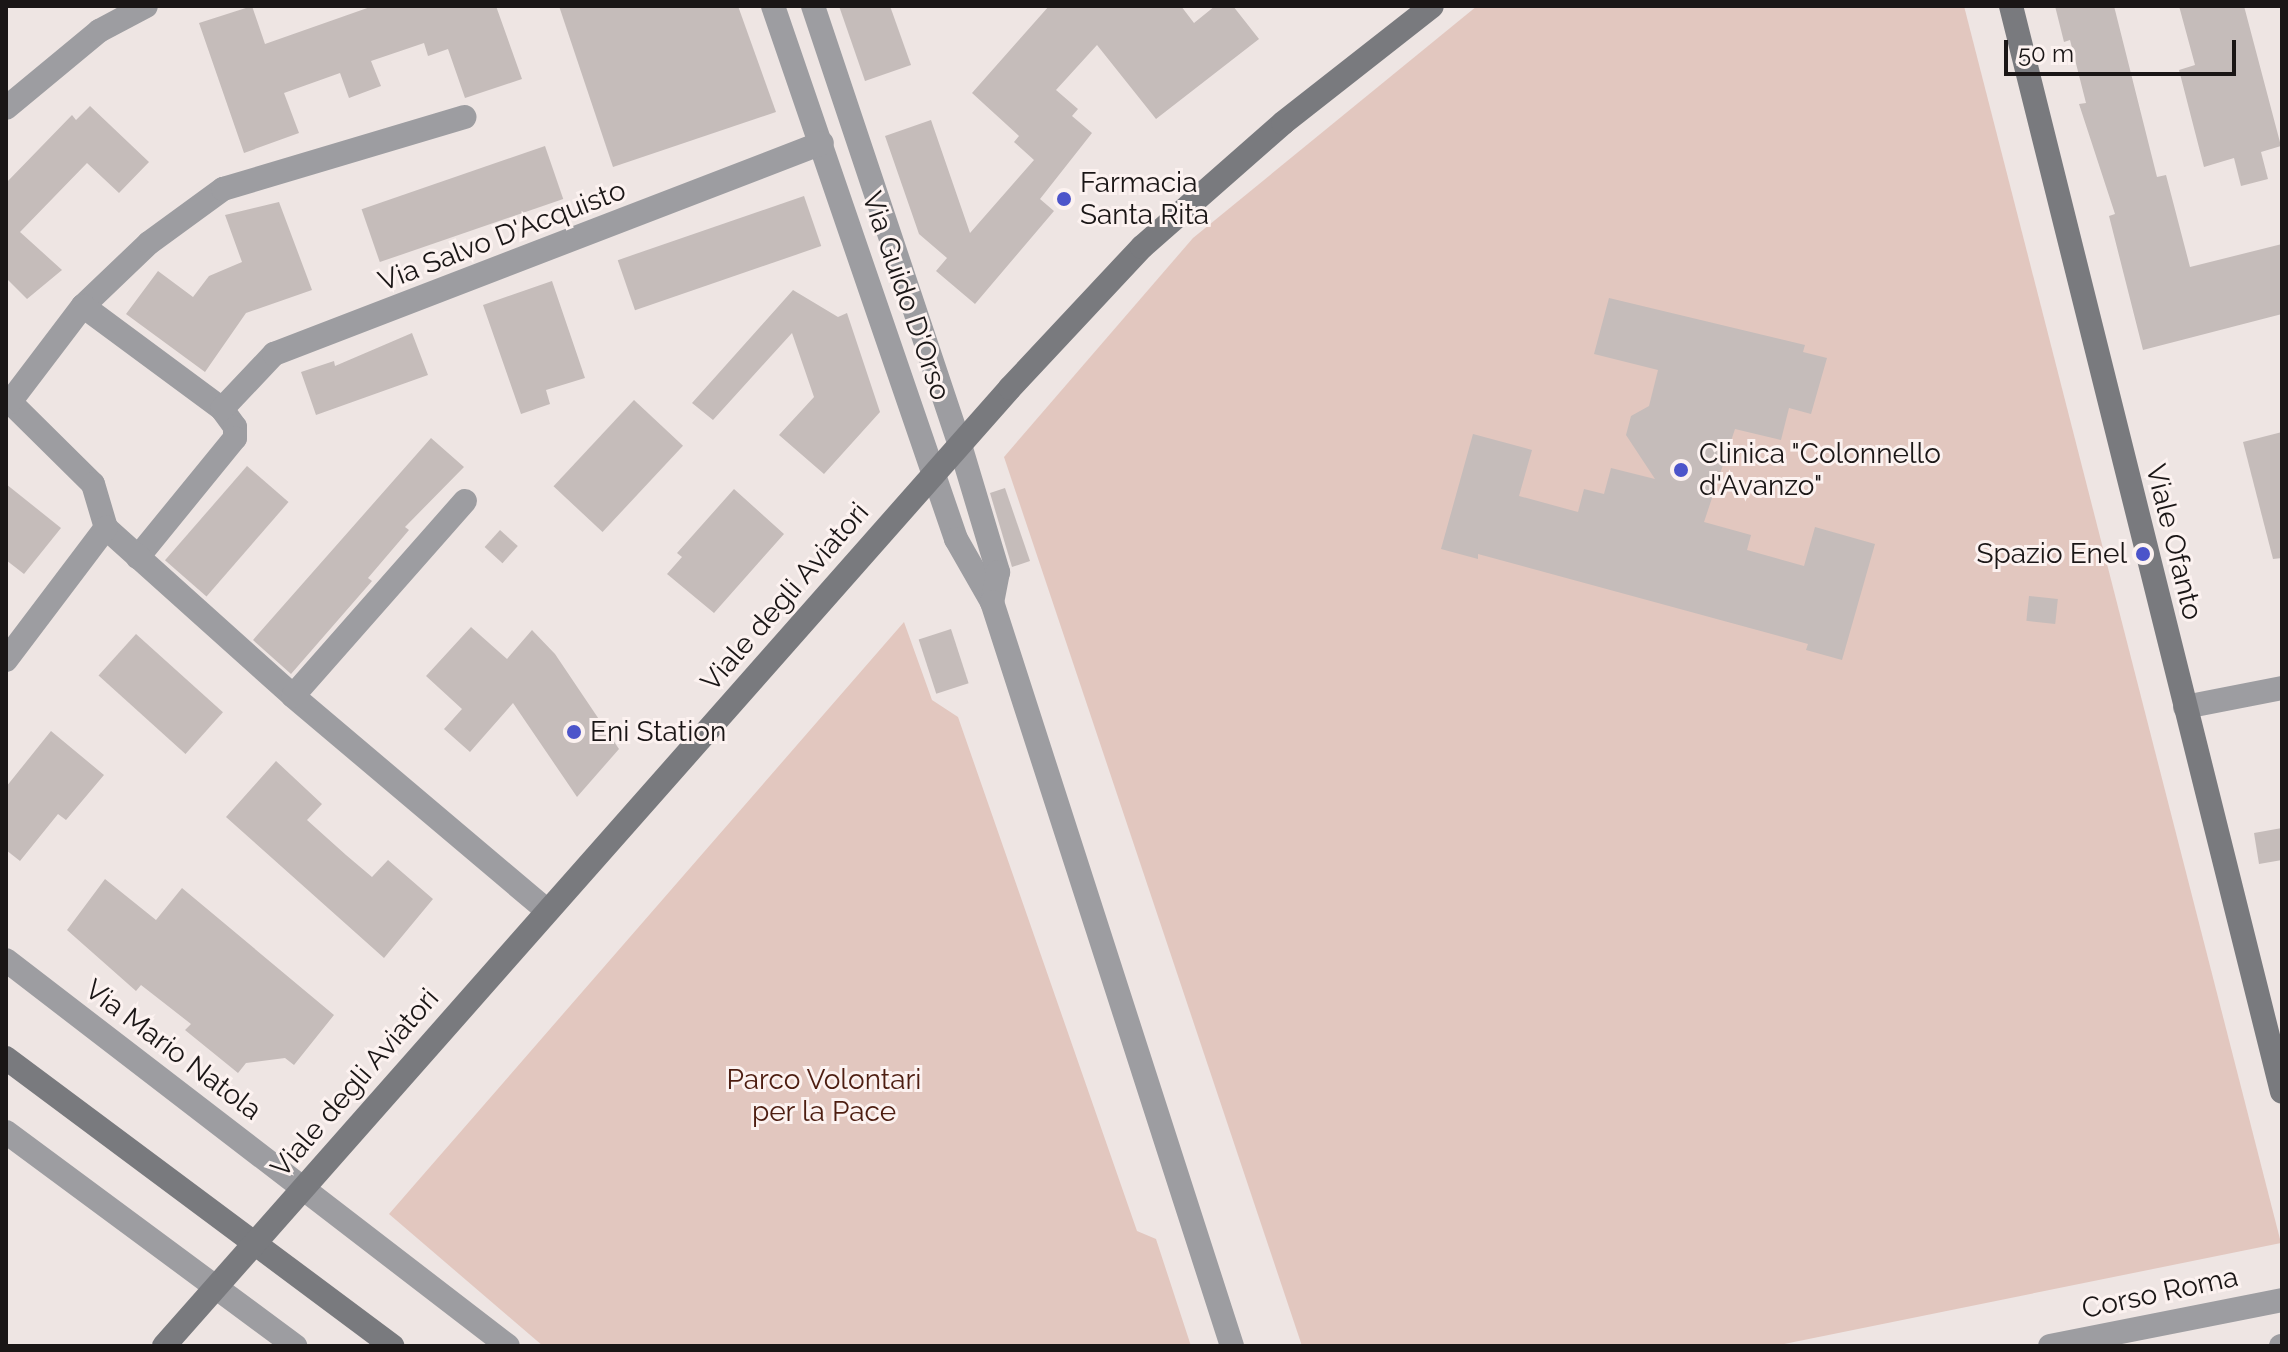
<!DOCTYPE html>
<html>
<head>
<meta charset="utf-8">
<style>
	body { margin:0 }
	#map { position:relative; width:2288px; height:1352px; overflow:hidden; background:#eee5e3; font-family:Raleway,sans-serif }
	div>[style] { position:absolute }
	.green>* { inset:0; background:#e2c7bf }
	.building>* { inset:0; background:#c5bcba; transform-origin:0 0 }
	.street>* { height:24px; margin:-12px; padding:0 12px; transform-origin:12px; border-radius:12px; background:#9d9da1 }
	.secondary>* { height:24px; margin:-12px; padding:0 12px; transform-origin:12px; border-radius:12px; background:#797a7e }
	.dots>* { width:22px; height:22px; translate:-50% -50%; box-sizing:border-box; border:4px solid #fcf2f0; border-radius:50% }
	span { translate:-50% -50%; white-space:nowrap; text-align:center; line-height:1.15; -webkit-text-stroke:6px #fcf2f0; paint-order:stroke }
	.poi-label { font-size:28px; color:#1a1616 }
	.left { translate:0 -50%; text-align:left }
	.right { translate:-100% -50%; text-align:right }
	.street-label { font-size:28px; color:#1a1616 }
	.park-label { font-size:28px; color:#4d1d10 }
	.frame { position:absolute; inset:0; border:8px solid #1a1616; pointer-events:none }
	.scale { position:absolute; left:2004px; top:40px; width:232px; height:36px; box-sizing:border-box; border:4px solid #1a1616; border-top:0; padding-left:10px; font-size:24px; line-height:28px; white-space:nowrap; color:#1a1616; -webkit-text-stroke:6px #fcf2f0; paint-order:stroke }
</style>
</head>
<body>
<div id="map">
	<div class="green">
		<i style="clip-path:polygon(1477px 6px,1964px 6px,2281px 1243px,1774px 1346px,1302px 1346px,1004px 457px,1193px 238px)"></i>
		<i style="clip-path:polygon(904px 622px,932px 700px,958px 717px,1137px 1231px,1156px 1239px,1191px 1346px,543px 1346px,389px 1214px)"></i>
	</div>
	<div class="building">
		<i style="clip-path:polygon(252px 6px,265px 44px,373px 6px,496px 6px,522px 79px,465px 98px,448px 49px,428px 56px,424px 43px,371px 61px,381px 86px,349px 98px,340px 73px,284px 93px,299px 133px,244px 153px,199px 23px)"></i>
		<i style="clip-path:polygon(559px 6px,738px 6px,776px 112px,613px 167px)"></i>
		<i style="clip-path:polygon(839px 6px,890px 6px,911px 65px,865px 81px)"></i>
		<i style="clip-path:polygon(1049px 6px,1181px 6px,1194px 23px,1215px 6px,1233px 6px,1259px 39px,1156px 119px,1097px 45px,1056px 90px,1078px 109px,1072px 116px,1092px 133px,1040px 199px,1054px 211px,975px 304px,936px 271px,947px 258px,919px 234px,885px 136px,931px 120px,970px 233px,1034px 160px,1014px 142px,1019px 136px,972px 93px)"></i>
		<i style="clip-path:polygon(2055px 6px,2114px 6px,2157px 177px,2166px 175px,2190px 267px,2282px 244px,2282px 314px,2143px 350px,2109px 216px,2115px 214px,2079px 104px,2086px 103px,2070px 40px,2064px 42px)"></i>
		<i style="clip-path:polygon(2179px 6px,2244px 6px,2281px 146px,2261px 152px,2268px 179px,2241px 186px,2234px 158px,2204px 167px,2179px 70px,2195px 65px)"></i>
		<i style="clip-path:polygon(90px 106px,149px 162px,119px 193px,87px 163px,20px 232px,62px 270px,27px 299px,6px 278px,6px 183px,72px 115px,76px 120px)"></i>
		<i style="left:545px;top:146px;width:56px;height:194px;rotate:71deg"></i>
		<i style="left:804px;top:196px;width:53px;height:197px;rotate:71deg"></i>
		<i style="clip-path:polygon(279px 202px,312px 290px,246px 313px,205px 372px,126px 314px,158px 271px,193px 297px,209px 276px,242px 262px,225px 215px)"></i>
		<i style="clip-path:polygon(552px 281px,585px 378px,546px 390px,550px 404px,521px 414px,483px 305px)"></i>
		<i style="clip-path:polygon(793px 290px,838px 317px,847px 313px,880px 412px,824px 474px,779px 435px,814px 397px,792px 333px,713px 420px,692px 403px)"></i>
		<i style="clip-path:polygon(1609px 298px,1805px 345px,1803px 352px,1827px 358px,1811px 414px,1789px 408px,1781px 440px,1735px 429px,1704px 522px,1751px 535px,1747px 550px,1804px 566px,1815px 527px,1875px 544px,1842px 660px,1806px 650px,1808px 644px,1478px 554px,1478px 559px,1441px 549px,1473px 434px,1532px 450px,1519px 496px,1578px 512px,1584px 489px,1604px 494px,1611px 468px,1655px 479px,1626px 435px,1631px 416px,1649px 406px,1658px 370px,1594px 354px)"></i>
		<i style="clip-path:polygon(412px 333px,428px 375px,316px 415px,301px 372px,334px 361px,335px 366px)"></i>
		<i style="left:634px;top:400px;width:67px;height:118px;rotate:43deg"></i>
		<i style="clip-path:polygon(2282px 432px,2282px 558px,2273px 559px,2243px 442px)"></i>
		<i style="clip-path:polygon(431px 438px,464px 467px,405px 527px,409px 530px,368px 578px,372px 581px,291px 674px,253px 640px)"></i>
		<i style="left:247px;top:466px;width:55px;height:125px;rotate:41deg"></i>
		<i style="clip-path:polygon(6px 484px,61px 528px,24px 574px,6px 560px)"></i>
		<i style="clip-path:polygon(1005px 488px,1030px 561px,1012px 567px,990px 493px)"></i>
		<i style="clip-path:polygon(734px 489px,784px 534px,714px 613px,667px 574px,682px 557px,677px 553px)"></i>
		<i style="left:500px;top:530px;width:24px;height:23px;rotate:42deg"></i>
		<i style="left:2029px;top:596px;width:29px;height:25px;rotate:6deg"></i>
		<i style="clip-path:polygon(471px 627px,507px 659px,532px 630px,555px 654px,619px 749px,577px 797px,513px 703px,470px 752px,444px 729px,462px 709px,426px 676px)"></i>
		<i style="left:951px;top:629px;width:57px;height:34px;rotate:72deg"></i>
		<i style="left:136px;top:634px;width:117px;height:56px;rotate:42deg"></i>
		<i style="clip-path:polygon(51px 731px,104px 775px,66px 820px,58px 814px,20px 861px,6px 850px,6px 787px)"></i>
		<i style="clip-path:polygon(276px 761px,322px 804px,307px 820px,346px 855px,372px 877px,388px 860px,433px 899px,384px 958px,226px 817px)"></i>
		<i style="clip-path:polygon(2282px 828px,2282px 860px,2259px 864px,2254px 833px)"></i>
		<i style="clip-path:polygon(105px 879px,156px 920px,182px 888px,334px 1015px,294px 1065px,285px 1058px,246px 1063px,238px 1073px,185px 1030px,191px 1024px,141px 985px,136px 991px,67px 930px)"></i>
	</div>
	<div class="street">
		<i style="left:773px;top:6px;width:564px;rotate:71.05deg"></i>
		<i style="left:956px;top:539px;width:73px;rotate:60.3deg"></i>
		<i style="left:813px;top:6px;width:463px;rotate:71.5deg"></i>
		<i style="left:960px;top:445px;width:133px;rotate:73.3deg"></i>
		<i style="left:998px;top:572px;width:31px;rotate:101deg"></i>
		<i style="left:992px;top:602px;width:782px;rotate:72.12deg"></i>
		<i style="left:6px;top:108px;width:121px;rotate:-39.6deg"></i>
		<i style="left:99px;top:31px;width:53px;rotate:-28deg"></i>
		<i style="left:83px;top:306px;width:91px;rotate:-43.7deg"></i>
		<i style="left:149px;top:243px;width:92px;rotate:-36.1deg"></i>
		<i style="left:223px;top:189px;width:252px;rotate:-16.6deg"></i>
		<i style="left:6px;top:398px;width:122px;rotate:44.7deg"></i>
		<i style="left:93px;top:484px;width:46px;rotate:73.5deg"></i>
		<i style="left:10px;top:402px;width:121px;rotate:-52.8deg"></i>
		<i style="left:83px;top:306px;width:173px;rotate:36.5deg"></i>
		<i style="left:222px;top:409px;width:22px;rotate:54deg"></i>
		<i style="left:235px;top:427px;width:11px;rotate:90deg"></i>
		<i style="left:235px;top:438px;width:154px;rotate:129.2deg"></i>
		<i style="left:222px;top:409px;width:76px;rotate:-46.6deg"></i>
		<i style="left:274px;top:354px;width:587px;rotate:-21.06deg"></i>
		<i style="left:106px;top:528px;width:251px;rotate:41.9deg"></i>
		<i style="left:293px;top:696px;width:333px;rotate:40.2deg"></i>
		<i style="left:6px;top:660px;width:166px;rotate:-52.9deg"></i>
		<i style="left:293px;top:696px;width:260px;rotate:-48.6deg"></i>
		<i style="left:2185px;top:707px;width:99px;rotate:-11.1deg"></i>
		<i style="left:6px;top:960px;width:633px;rotate:37.56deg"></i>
		<i style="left:6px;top:1132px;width:360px;rotate:36.5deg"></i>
		<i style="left:2050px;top:1346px;width:237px;rotate:-11.2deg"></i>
		<i style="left:2281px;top:1346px;width:1px"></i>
	</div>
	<div class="secondary">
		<i style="left:2011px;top:6px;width:1119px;rotate:75.99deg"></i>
		<i style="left:6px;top:1058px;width:482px;rotate:36.7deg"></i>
		<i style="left:164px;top:1346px;width:1278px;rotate:-48.55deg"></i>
		<i style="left:1010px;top:388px;width:193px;rotate:-46.9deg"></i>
		<i style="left:1142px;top:247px;width:188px;rotate:-41.3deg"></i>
		<i style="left:1283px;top:123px;width:189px;rotate:-38.1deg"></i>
	</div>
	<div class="dots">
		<i style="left:1064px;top:199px;background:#4c54ca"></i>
		<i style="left:1681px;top:470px;background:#4c54ca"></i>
		<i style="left:2143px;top:554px;background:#4c54ca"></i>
		<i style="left:574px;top:732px;background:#4c54ca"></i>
	</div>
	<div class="poi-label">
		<span class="left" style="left:1080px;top:199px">Farmacia<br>Santa Rita</span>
		<span class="left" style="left:1699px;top:470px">Clinica "Colonnello<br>d'Avanzo"</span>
		<span class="right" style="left:2127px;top:554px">Spazio Enel</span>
		<span class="left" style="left:590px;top:732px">Eni Station</span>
	</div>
	<div class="street-label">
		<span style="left:502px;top:236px;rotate:-21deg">Via Salvo D'Acquisto</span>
		<span style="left:906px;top:296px;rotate:71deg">Via Guido D'Orso</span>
		<span style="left:2174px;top:542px;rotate:76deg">Viale Ofanto</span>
		<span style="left:785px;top:597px;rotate:-49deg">Viale degli Aviatori</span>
		<span style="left:173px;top:1050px;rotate:37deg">Via Mario Natola</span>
		<span style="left:355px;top:1083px;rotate:-49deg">Viale degli Aviatori</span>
		<span style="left:2160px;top:1293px;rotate:-12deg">Corso Roma</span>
	</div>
	<div class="park-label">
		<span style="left:824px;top:1096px">Parco Volontari<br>per la Pace</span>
	</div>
	<div class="frame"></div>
	<div class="scale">50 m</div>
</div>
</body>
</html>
